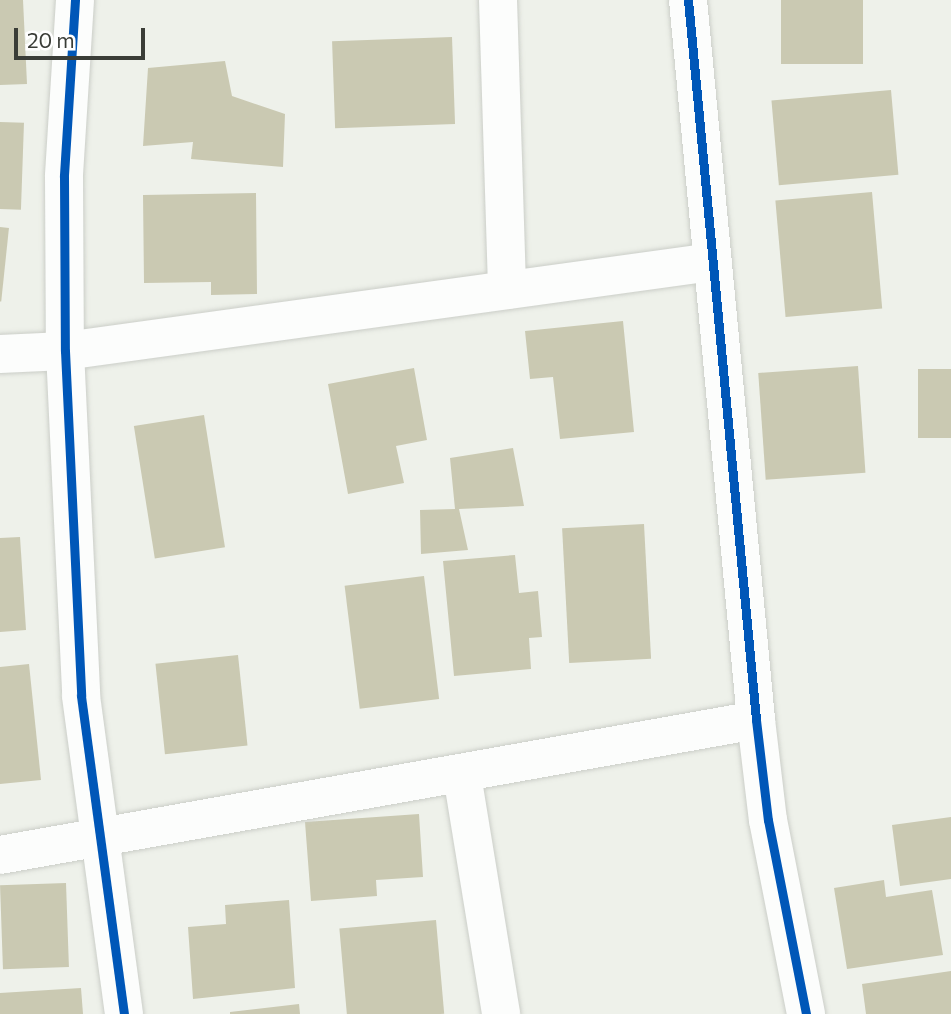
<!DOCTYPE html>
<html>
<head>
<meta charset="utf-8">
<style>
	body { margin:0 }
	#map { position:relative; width:951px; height:1014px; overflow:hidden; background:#eef1ea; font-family:Commissioner,sans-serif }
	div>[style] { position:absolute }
	.building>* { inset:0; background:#cac9b2; transform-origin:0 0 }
	.roads { filter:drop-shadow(0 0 2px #cbcec8) drop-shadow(0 0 2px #cbcec8) }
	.street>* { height:38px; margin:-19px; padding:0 19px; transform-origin:19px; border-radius:19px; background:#fcfdfc }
	.cycleway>* { height:9px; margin:-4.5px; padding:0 4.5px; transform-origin:4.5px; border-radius:4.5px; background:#0057b8 }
	span { translate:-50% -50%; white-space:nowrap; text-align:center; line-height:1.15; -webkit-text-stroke:7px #fff; paint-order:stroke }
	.scale { position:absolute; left:14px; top:28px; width:131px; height:32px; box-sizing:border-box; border:4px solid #3a3d37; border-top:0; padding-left:9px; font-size:21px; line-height:24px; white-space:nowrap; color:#3a3d37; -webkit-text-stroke:5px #fff; paint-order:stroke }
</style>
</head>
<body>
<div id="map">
	<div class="building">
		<i style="clip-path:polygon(0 0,23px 0,27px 84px,0 85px)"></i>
		<i style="left:781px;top:0;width:82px;height:64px"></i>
		<i style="left:452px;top:37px;width:87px;height:120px;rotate:88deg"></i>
		<i style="clip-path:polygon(225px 61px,232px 96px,285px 114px,283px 167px,191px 159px,193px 142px,143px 146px,148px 68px)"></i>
		<i style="left:891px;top:90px;width:85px;height:120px;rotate:85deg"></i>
		<i style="left:0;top:122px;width:24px;height:87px;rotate:2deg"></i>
		<i style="left:872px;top:192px;width:117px;height:97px;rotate:85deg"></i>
		<i style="clip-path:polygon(256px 193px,257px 294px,211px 295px,211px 282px,144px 283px,143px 195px)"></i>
		<i style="left:0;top:227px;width:9px;height:74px;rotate:6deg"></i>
		<i style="clip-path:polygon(623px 321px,634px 432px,560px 439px,553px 377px,530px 379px,525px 331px)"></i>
		<i style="left:858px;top:366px;width:107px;height:100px;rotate:86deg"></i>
		<i style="clip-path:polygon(414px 368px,427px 440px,396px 446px,404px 483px,348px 494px,328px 384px)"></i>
		<i style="left:918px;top:369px;width:33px;height:69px"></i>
		<i style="left:204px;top:415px;width:134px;height:71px;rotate:81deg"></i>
		<i style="clip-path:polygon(513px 448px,524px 506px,459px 509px,468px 550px,421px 554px,420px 510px,455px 509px,450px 458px)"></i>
		<i style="left:644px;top:524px;width:135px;height:82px;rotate:87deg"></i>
		<i style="clip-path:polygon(20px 537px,26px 630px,0 632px,0 538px)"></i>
		<i style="clip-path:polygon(515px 555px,519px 593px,538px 591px,542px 637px,529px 638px,531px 669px,454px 676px,443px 561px)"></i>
		<i style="left:424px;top:576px;width:124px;height:80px;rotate:83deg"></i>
		<i style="left:238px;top:655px;width:91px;height:83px;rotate:84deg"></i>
		<i style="clip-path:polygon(29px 664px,41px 780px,0 784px,0 667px)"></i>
		<i style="clip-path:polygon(419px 814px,423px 877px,376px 880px,377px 896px,311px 901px,305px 822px)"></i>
		<i style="clip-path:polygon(951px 817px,951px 879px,900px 886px,892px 825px)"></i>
		<i style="clip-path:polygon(884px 880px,886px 897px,932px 890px,943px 955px,847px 969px,834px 888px)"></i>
		<i style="left:66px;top:883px;width:84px;height:66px;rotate:88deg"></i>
		<i style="clip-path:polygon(289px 900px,295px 988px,193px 999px,188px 927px,226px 924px,225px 905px)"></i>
		<i style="left:436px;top:920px;width:94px;height:97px;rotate:85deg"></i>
		<i style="clip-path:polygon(951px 971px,951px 1014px,866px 1014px,862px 984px)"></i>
		<i style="clip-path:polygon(81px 988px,83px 1014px,0 1014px,0 993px)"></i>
		<i style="clip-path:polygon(299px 1004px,300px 1014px,230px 1014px,230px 1012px)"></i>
	</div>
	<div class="roads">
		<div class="street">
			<i style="left:75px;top:0;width:177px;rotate:93.6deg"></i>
			<i style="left:64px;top:177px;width:174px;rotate:89.7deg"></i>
			<i style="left:65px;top:351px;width:345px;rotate:87.3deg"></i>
			<i style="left:81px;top:696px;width:321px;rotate:82.3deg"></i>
			<i style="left:498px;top:0;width:290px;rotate:88.2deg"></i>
			<i style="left:688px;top:0;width:723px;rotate:84.6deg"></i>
			<i style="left:756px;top:720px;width:101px;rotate:83.2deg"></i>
			<i style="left:768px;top:820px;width:198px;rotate:78.9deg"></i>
			<i style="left:0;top:354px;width:65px;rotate:-2.6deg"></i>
			<i style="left:65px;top:351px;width:653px;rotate:-7.83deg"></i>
			<i style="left:462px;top:775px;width:242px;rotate:80.7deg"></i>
			<i style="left:0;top:855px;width:768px;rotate:-10.12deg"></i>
		</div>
	</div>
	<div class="cycleway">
		<i style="left:75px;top:0;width:177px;rotate:93.6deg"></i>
		<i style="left:64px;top:177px;width:174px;rotate:89.7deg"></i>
		<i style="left:65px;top:351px;width:345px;rotate:87.3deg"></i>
		<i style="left:81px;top:696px;width:321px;rotate:82.3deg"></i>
		<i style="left:688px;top:0;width:723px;rotate:84.6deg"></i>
		<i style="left:756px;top:720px;width:101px;rotate:83.2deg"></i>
		<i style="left:768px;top:820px;width:198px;rotate:78.9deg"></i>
	</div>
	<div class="scale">20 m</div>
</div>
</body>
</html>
